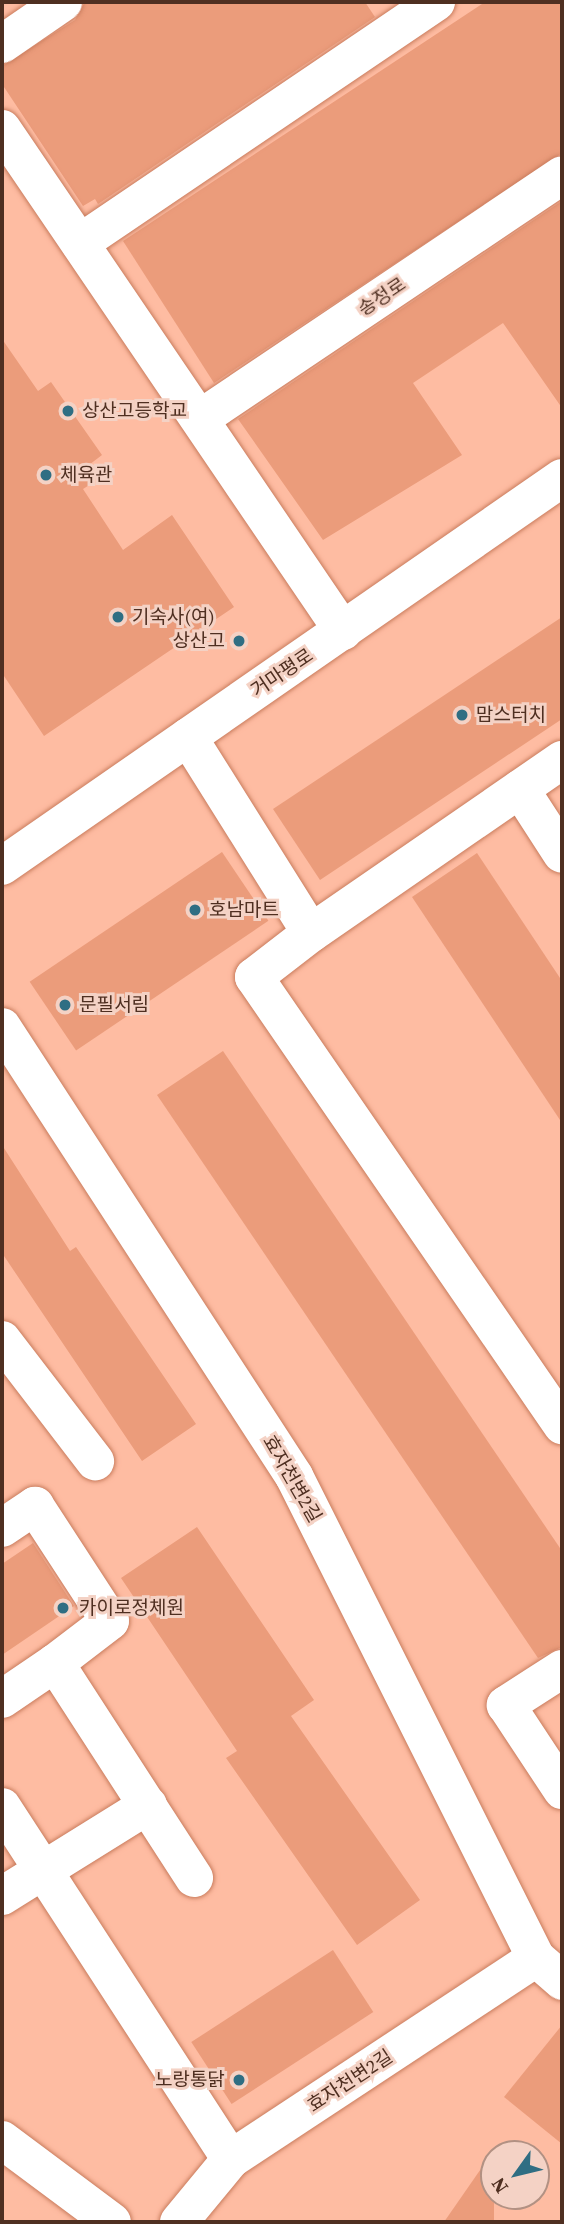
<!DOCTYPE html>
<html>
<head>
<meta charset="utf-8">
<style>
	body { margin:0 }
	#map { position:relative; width:564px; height:2224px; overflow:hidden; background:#febca2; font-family:"Source Serif 4","Noto Sans KR",serif }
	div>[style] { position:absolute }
	.building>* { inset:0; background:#eb9c7b; transform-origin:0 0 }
	.roads { filter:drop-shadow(0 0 2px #c97c5d) drop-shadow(0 0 2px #c97c5d) }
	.minor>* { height:38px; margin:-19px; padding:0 19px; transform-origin:19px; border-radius:19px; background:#fff }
	.dots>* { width:19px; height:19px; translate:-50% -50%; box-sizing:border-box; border:4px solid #f4d2c5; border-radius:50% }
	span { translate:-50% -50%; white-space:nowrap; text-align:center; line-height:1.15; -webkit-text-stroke:6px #f4d2c5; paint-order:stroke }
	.street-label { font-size:19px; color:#4f2f21 }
	.poi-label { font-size:19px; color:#4f2f21 }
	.left { translate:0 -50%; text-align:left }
	.right { translate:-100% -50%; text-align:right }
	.frame { position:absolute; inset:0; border:4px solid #4f2f21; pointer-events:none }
	.north { position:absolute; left:480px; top:2140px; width:70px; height:70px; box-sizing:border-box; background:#f4d2c5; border:2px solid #b29183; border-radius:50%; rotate:236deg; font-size:19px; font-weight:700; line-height:28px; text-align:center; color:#4f2f21 }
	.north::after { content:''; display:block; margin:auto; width:24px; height:32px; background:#2f6e83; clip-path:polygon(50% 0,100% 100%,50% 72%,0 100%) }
</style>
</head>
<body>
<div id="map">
	<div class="building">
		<i style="clip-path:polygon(85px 2px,365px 2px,375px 17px,98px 204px,95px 199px,83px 206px,2px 84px,2px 66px,75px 20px)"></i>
		<i style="clip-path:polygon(485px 2px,562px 2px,562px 153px,214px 383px,123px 241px)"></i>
		<i style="clip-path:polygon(562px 201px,562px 408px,503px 323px,413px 383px,462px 455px,323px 540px,238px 419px)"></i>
		<i style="clip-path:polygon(2px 339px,38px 391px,51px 382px,102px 455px,85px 468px,94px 482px,83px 489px,123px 550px,172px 515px,234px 607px,44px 736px,2px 673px)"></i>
		<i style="clip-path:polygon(562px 617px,562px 719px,320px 880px,273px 809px)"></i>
		<i style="left:222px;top:852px;width:83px;height:232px;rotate:56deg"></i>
		<i style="clip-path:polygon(477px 853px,562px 981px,562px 1123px,412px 897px)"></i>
		<i style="clip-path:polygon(223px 1051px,562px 1551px,562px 1647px,538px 1658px,157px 1095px)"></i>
		<i style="clip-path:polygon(2px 1145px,70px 1251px,76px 1247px,196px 1424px,142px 1461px,2px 1253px)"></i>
		<i style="clip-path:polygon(197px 1527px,314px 1700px,291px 1716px,420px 1900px,357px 1945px,226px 1758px,237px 1751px,121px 1578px)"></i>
		<i style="clip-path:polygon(33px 1543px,74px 1606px,2px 1655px,2px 1564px)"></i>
		<i style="left:333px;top:1950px;width:74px;height:169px;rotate:57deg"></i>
		<i style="clip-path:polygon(562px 2025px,562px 2144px,504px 2097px)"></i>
		<i style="clip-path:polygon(494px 2150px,494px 2222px,444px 2222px)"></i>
	</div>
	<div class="roads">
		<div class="minor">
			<i style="left:2px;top:44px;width:74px;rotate:-34.5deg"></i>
			<i style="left:2px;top:129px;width:607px;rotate:55.81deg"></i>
			<i style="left:80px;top:243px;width:430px;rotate:-34.1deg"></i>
			<i style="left:201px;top:418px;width:435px;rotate:-33.9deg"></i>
			<i style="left:188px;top:737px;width:231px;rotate:57.9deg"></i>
			<i style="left:311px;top:933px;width:305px;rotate:-34.6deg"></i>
			<i style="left:520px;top:789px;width:77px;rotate:57.1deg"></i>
			<i style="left:2px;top:866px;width:681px;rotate:-34.72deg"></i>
			<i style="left:311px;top:933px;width:72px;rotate:142.3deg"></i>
			<i style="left:254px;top:977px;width:544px;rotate:55.49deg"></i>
			<i style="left:2px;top:1027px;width:536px;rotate:56.96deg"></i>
			<i style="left:294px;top:1476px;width:539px;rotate:63.34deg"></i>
			<i style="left:536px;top:1958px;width:35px;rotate:41deg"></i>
			<i style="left:2px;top:1340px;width:153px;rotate:52.5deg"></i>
			<i style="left:2px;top:1528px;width:40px;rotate:-34deg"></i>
			<i style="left:35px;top:1506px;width:137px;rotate:56.9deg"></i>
			<i style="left:110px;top:1621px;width:69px;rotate:142.6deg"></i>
			<i style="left:562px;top:1669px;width:67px;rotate:147.3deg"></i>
			<i style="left:506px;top:1705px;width:102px;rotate:56.6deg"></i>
			<i style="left:2px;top:1699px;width:64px;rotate:-34.2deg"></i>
			<i style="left:55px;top:1663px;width:256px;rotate:57.1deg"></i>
			<i style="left:2px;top:1807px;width:420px;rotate:57deg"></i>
			<i style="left:2px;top:1896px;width:172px;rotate:-31.9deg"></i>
			<i style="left:2px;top:2140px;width:137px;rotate:36.7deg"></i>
			<i style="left:179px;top:2222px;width:82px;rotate:-50.5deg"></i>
			<i style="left:231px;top:2159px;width:365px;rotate:-33.4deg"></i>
		</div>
	</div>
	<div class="dots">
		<i style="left:68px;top:411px;background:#2f6e83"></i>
		<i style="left:46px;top:475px;background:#2f6e83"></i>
		<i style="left:118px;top:617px;background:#2f6e83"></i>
		<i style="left:239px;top:641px;background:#2f6e83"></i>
		<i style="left:462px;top:715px;background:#2f6e83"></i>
		<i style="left:195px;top:910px;background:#2f6e83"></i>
		<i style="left:65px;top:1005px;background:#2f6e83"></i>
		<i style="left:63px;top:1608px;background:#2f6e83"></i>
		<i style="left:239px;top:2080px;background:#2f6e83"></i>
	</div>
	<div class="street-label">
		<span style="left:382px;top:297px;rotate:-34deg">송정로</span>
		<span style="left:282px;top:673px;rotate:-34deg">거마평로</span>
		<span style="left:292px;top:1479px;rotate:60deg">효자천변2길</span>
		<span style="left:350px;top:2081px;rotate:-33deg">효자천변2길</span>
	</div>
	<div class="poi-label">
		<span class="left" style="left:82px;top:411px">상산고등학교</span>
		<span class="left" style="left:60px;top:475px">체육관</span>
		<span class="left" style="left:132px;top:617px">기숙사(여)</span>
		<span class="right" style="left:225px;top:641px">상산고</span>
		<span class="left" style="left:476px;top:715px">맘스터치</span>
		<span class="left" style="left:209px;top:910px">호남마트</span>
		<span class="left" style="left:79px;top:1005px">문필서림</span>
		<span class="left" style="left:79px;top:1608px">카이로정체원</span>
		<span class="right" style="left:225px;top:2080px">노랑통닭</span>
	</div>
	<div class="frame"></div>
	<div class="north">N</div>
</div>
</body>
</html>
